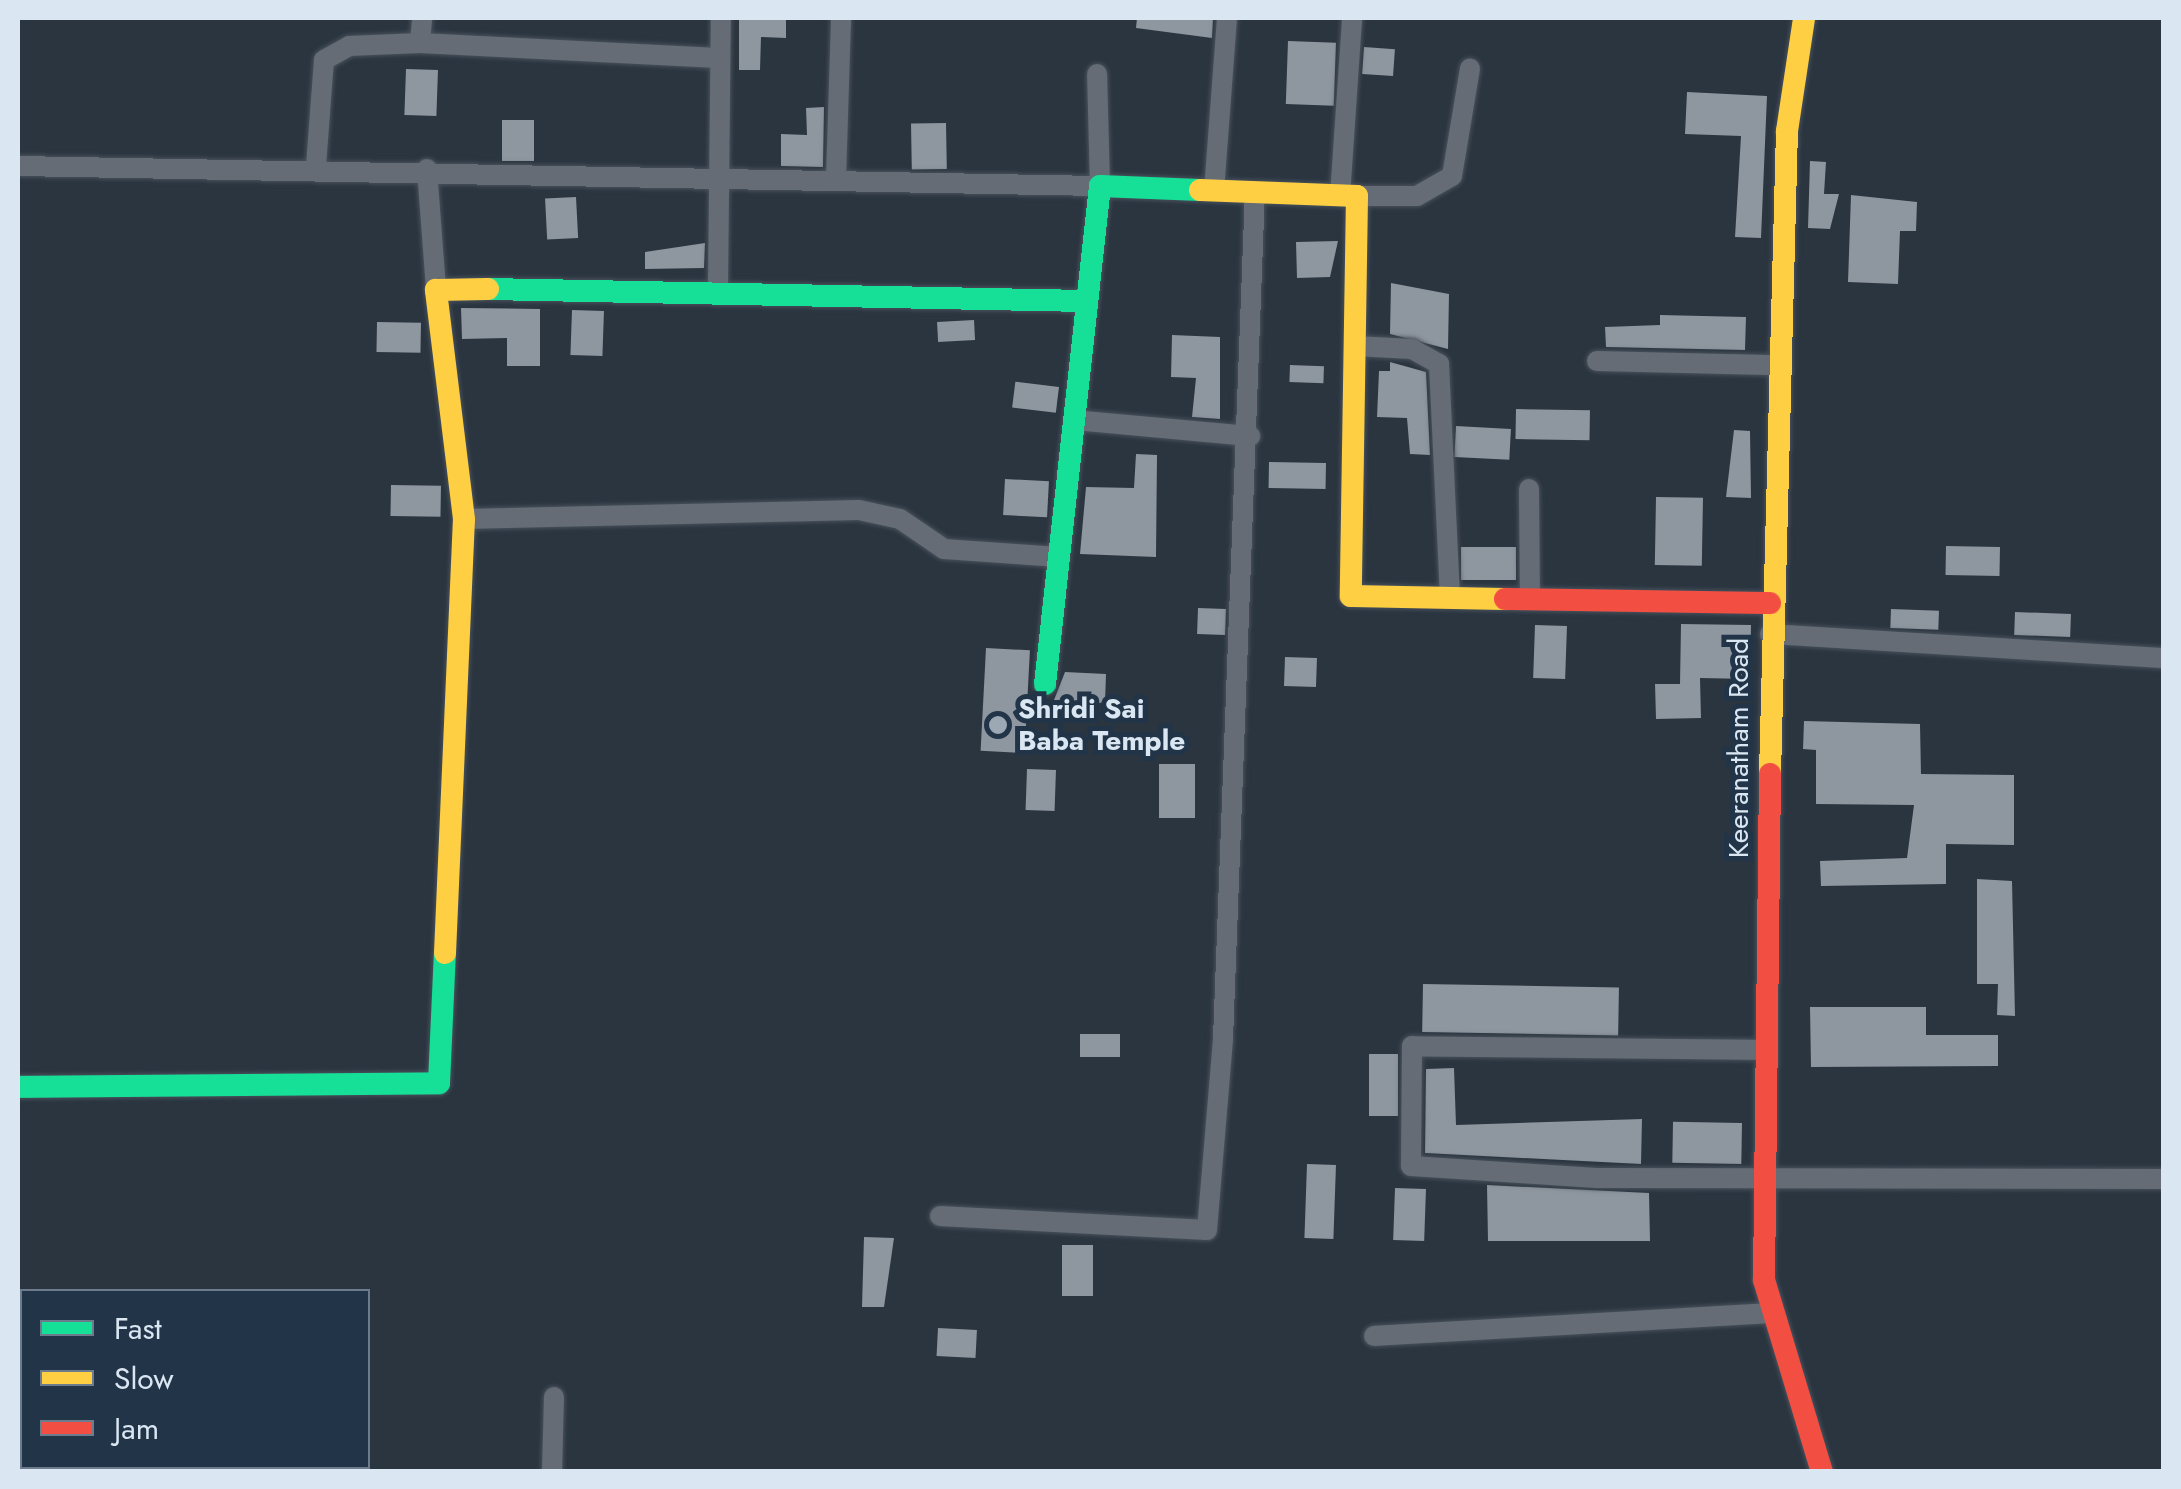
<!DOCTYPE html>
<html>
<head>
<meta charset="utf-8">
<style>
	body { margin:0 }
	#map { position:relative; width:2181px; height:1489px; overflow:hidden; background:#2a3540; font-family:Jost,sans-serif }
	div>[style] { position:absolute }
	.building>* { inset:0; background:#8e969f; transform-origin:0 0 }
	.roads { filter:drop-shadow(0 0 2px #48515b) drop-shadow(0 0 2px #48515b) }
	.street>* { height:20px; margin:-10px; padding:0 10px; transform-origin:10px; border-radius:10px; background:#656c76 }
	.fast>* { height:22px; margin:-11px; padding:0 11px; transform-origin:11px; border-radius:11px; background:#16e098 }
	.slow>* { height:22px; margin:-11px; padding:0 11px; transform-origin:11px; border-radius:11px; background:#ffcf43 }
	.jam>* { height:22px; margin:-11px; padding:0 11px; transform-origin:11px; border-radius:11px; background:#f24e42 }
	.dots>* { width:28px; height:28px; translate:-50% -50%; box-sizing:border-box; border:5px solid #223548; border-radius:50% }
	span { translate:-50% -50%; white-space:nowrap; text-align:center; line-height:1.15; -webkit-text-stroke:10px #223548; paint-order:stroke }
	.poi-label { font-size:28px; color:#dae6f2; font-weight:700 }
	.left { translate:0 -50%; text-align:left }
	.street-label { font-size:28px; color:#dae6f2 }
	.frame { position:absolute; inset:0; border:20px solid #dae6f2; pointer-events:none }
	.legend { position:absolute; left:20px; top:1289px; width:350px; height:180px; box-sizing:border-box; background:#223548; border:2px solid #6c7c8c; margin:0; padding:12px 18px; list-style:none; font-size:30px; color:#dae6f2 }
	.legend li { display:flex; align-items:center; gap:20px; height:50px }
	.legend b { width:50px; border:2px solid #6c7c8c }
</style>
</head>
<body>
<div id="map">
	<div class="building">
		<i style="clip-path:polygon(739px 18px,786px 18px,786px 38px,761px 37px,760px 70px,739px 70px)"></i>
		<i style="clip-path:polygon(1137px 18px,1213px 18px,1212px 38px,1136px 28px)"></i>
		<i style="left:1288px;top:41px;width:48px;height:63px;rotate:2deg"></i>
		<i style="left:1364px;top:47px;width:31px;height:27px;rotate:4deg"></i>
		<i style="left:406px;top:69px;width:32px;height:46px;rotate:2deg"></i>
		<i style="clip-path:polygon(1687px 92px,1767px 96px,1761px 238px,1735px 237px,1741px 136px,1685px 134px)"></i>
		<i style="clip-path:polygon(824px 107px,823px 167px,781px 166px,781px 134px,807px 135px,806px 108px)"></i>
		<i style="left:502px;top:120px;width:32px;height:41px"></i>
		<i style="left:946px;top:123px;width:46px;height:35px;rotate:89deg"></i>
		<i style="clip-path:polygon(1810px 161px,1826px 162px,1824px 194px,1839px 194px,1830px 229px,1808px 228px)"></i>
		<i style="clip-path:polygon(1851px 195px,1917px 202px,1916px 231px,1900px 231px,1898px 284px,1848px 282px)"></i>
		<i style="left:576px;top:197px;width:41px;height:31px;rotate:87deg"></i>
		<i style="clip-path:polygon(1338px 241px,1330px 277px,1297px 278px,1296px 242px)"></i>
		<i style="clip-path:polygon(705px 243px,704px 268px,645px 269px,645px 252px)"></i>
		<i style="clip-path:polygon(1391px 283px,1449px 294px,1448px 349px,1390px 334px)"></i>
		<i style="clip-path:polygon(461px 308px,540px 309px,540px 366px,507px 366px,507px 338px,462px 339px)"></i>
		<i style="left:572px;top:310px;width:32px;height:45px;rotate:2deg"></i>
		<i style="clip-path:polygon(1660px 315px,1746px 317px,1745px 350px,1606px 347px,1605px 327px,1660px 325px)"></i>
		<i style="left:974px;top:320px;width:20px;height:37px;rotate:87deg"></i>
		<i style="left:377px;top:322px;width:44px;height:30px;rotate:1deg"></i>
		<i style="clip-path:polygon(1172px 335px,1220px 337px,1220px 419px,1192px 417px,1196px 378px,1171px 377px)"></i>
		<i style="clip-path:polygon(1390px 362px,1426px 372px,1430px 455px,1410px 454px,1407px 418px,1377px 417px,1379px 371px,1390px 371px)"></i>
		<i style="left:1290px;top:365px;width:34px;height:17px;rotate:2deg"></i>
		<i style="left:1059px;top:387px;width:26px;height:44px;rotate:97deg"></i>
		<i style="left:1516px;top:409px;width:74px;height:30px;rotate:1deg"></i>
		<i style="left:1456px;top:426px;width:55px;height:31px;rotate:3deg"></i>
		<i style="clip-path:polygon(1734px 430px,1750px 431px,1751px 498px,1726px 497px)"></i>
		<i style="clip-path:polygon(1136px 454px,1157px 455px,1156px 557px,1080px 554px,1086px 487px,1134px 488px)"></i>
		<i style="left:1269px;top:462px;width:57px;height:26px;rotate:1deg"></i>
		<i style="left:1005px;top:479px;width:44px;height:36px;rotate:3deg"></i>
		<i style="left:391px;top:485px;width:50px;height:31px;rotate:1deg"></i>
		<i style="left:1656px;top:497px;width:47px;height:68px;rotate:1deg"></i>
		<i style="left:1946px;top:546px;width:54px;height:29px;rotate:1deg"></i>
		<i style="left:1516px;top:547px;width:33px;height:55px;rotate:90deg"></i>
		<i style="left:1198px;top:608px;width:28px;height:26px;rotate:2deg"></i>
		<i style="left:1891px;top:609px;width:48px;height:19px;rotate:2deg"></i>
		<i style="left:2015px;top:612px;width:56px;height:23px;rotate:2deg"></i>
		<i style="clip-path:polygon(1681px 624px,1751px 625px,1750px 679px,1700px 678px,1701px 718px,1656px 719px,1655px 684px,1680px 684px)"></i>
		<i style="left:1535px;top:625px;width:32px;height:53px;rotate:2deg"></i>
		<i style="left:986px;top:648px;width:44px;height:103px;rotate:3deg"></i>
		<i style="left:1285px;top:657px;width:32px;height:29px;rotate:2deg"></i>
		<i style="clip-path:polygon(1065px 672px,1106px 674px,1105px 703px,1054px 700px)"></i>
		<i style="clip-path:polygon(1804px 721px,1920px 724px,1921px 774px,2014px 775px,2014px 845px,1946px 844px,1946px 884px,1821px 886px,1820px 861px,1907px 858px,1914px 805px,1816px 804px,1816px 750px,1803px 749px)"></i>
		<i style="left:1159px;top:764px;width:36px;height:54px"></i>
		<i style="left:1027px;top:769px;width:29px;height:41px;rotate:2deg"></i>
		<i style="clip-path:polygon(1977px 879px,2012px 881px,2015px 1016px,1997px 1015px,1998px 984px,1977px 984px)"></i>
		<i style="left:1423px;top:984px;width:196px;height:48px;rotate:1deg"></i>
		<i style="clip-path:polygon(1810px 1007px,1926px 1007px,1926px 1035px,1998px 1035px,1998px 1066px,1811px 1067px)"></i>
		<i style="left:1080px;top:1034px;width:40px;height:23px"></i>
		<i style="left:1369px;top:1054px;width:29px;height:62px"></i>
		<i style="clip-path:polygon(1454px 1068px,1456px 1125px,1642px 1119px,1641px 1164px,1425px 1153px,1426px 1069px)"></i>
		<i style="left:1742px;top:1123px;width:41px;height:69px;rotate:91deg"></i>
		<i style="left:1307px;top:1164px;width:29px;height:74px;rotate:2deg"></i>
		<i style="clip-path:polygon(1487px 1185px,1649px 1193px,1650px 1241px,1488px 1241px)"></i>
		<i style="left:1395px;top:1188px;width:31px;height:52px;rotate:2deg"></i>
		<i style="clip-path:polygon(864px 1237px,894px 1238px,884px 1307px,862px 1307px)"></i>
		<i style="left:1062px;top:1245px;width:31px;height:51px"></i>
		<i style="left:938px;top:1328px;width:39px;height:28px;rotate:3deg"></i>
	</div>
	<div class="roads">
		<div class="street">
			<i style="left:420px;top:43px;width:298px;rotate:2.9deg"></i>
			<i style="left:18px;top:166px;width:1082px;rotate:1.06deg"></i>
			<i style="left:1100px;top:186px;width:112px;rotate:-91.5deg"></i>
			<i style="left:316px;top:166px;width:106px;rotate:-85.7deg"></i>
			<i style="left:324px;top:60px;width:29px;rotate:-29deg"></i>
			<i style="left:349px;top:46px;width:71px;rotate:-2.4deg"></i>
			<i style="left:420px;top:43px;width:25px;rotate:-85deg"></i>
			<i style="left:427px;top:169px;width:121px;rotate:85.7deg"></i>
			<i style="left:836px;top:179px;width:161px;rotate:-88.2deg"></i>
			<i style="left:1214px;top:191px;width:173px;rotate:-85.7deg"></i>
			<i style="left:1340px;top:196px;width:178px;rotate:-86.1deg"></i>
			<i style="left:1357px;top:196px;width:60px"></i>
			<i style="left:1417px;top:196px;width:40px;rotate:-29.7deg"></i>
			<i style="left:1452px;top:176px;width:109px;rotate:-80.5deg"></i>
			<i style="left:718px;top:287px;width:269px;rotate:-89.4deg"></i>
			<i style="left:1355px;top:346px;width:57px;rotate:3deg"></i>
			<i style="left:1412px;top:349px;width:31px;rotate:29deg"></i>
			<i style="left:1439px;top:364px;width:234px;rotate:87.3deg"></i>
			<i style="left:1597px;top:361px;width:182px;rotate:1.3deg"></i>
			<i style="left:1074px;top:420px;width:177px;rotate:5.2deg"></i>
			<i style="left:1529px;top:489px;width:110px;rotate:89.5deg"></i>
			<i style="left:464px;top:519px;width:395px;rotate:-1.3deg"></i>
			<i style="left:859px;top:510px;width:42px;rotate:12.4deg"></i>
			<i style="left:900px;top:519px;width:53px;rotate:34.3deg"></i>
			<i style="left:944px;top:549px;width:115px;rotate:4deg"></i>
			<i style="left:1770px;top:634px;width:395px;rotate:3.5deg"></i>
			<i style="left:1766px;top:1050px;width:354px;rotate:-179.4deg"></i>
			<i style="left:1412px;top:1046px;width:120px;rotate:90.5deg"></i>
			<i style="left:1411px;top:1166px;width:186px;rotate:3.7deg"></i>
			<i style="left:1597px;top:1178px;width:567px;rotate:0.1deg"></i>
			<i style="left:940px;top:1216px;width:267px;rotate:3deg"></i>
			<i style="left:1207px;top:1230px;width:192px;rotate:-85.2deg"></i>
			<i style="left:1223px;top:1039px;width:848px;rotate:-87.84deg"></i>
			<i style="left:1374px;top:1336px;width:401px;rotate:-3.3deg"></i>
			<i style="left:552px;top:1472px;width:75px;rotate:-88.5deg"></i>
		</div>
		<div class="fast">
			<i style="left:488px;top:289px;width:599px;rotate:1.15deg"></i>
			<i style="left:1045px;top:684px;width:501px;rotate:-83.7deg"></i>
			<i style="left:1100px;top:186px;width:100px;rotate:2.3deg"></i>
			<i style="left:18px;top:1087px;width:421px;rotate:-0.5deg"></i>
			<i style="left:439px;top:1083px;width:130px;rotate:-87.4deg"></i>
		</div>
		<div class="slow">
			<i style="left:1200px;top:190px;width:157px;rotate:2.2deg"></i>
			<i style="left:1357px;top:196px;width:400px;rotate:90.9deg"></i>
			<i style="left:1351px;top:596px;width:154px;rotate:1.1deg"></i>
			<i style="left:1770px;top:774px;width:643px;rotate:-88.49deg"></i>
			<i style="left:1787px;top:131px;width:114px;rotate:-81.4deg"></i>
			<i style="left:445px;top:953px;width:434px;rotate:-87.5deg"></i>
			<i style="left:464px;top:519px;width:231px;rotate:-97deg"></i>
			<i style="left:436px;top:290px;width:52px;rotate:-1.1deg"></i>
		</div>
		<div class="jam">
			<i style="left:1505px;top:599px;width:265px;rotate:0.9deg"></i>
			<i style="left:1770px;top:774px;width:506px;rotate:90.68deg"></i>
			<i style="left:1764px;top:1280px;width:201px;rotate:73.2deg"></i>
		</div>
	</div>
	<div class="dots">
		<i style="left:998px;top:725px;background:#9ca8b4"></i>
	</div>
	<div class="poi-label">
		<span class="left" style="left:1018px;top:725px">Shridi Sai<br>Baba Temple</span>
	</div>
	<div class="street-label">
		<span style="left:1739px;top:748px;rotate:-90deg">Keeranatham Road</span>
	</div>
	<div class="frame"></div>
	<ul class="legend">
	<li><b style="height:12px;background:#16e098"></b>Fast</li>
	<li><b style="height:12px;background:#ffcf43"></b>Slow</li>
	<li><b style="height:12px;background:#f24e42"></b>Jam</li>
	</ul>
</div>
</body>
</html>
